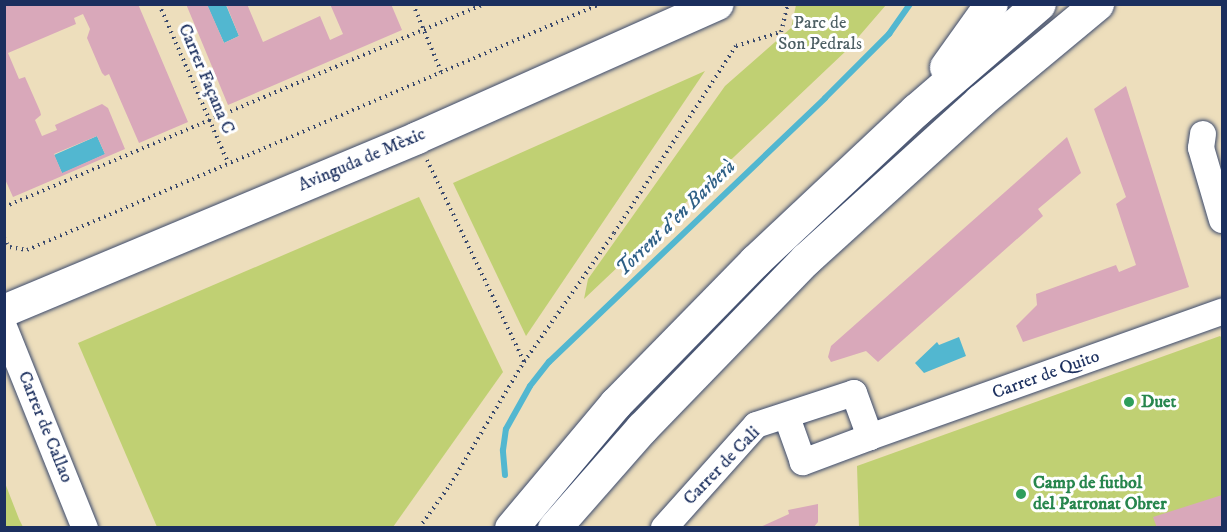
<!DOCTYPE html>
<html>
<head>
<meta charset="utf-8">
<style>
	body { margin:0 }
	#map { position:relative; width:1227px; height:532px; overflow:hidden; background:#eddebc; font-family:"IM FELL DW Pica",serif }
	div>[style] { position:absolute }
	.green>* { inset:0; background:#c0d073 }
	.water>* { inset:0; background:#52b7d0; transform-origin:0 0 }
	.stream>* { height:6px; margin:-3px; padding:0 3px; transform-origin:3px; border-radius:3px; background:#52b7d0 }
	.building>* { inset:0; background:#d9a8ba }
	.path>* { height:4px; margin-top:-2px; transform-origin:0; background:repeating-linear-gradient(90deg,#3a496c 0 1.5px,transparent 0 6px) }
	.roads { filter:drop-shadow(0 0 2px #3a496c) drop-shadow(0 0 2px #3a496c) }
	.minor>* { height:26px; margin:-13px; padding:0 13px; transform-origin:13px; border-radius:13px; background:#fff }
	.tertiary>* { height:32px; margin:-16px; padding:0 16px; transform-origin:16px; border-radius:16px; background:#fff }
	.motorway>* { height:33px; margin:-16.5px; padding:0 16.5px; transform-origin:16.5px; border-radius:16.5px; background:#fff }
	.dots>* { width:16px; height:16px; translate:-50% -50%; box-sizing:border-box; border:3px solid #fff; border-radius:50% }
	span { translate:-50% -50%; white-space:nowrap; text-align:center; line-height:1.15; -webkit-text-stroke:6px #fff; paint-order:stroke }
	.park-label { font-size:18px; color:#4d5f64 }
	.street-label { font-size:18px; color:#1b2f5e }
	.leisure-label { font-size:18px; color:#27864d; font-weight:700 }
	.left { translate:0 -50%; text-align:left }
	.water-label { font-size:20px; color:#2e5f86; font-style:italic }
	.frame { position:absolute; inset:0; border:6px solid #1b2f5e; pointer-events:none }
</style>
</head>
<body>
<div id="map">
	<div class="green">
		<i style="clip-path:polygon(796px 5px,886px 5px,848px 49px,584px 299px,588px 279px,725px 86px,791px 28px)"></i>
		<i style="clip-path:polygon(705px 71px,526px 336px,453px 183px)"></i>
		<i style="clip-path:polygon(419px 197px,503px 372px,393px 527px,157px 527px,78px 343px)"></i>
		<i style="clip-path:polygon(1220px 336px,1222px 338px,1222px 527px,859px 527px,857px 466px)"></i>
		<i style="clip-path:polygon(5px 483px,19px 519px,23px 527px,5px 527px)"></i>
	</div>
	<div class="water">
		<i style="clip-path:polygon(207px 5px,226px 5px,239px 36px,224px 43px)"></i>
		<i style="left:97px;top:136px;width:20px;height:47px;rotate:66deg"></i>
		<i style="clip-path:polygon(959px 337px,966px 356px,924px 373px,915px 363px,937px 342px,939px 345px)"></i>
	</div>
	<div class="stream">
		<i style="left:505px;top:475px;width:25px;rotate:-95deg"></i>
		<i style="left:503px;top:450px;width:21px;rotate:-82deg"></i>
		<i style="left:506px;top:429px;width:49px;rotate:-60.8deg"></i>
		<i style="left:530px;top:386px;width:31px;rotate:-52deg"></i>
		<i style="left:549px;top:362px;width:382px;rotate:-43.7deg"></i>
		<i style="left:825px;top:98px;width:91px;rotate:-45deg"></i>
		<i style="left:889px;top:34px;width:37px;rotate:-55deg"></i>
	</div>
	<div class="building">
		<i style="clip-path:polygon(evenodd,4px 4px,138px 4px,188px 122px,139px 143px,109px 74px,105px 76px,102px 73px,87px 38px,90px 29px,83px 14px,74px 18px,76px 24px,8px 53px,19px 79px,25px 77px,40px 111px,41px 115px,35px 120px,42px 136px,57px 130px,55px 125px,102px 104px,108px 108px,125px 149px,13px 197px,4px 177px,4px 4px,97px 136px,105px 154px,62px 173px,54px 154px,97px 136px)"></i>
		<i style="clip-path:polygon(186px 4px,207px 4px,224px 43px,239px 36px,226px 4px,247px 4px,263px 42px,320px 16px,330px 40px,343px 34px,330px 4px,391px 4px,402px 30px,228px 105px)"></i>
		<i style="clip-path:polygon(1126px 86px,1189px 287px,1023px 342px,1016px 326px,1037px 305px,1036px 294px,1116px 265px,1119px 272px,1136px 265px,1116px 204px,1126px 197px,1094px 109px)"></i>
		<i style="clip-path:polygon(1067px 137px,1081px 173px,1038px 209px,1043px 216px,878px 362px,866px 351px,831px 362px,828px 357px,831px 346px)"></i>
		<i style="clip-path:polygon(1222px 495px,1222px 528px,1157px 528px,1153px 517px)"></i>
		<i style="clip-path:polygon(818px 504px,818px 522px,813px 528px,758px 528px,789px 514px,788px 510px)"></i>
	</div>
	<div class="path">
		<i style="left:159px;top:4px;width:173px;rotate:66.5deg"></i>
		<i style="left:413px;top:4px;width:76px;rotate:67.5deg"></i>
		<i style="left:427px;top:160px;width:224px;rotate:64.3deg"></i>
		<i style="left:4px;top:207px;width:521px;rotate:-22.92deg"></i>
		<i style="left:4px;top:238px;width:7px;rotate:63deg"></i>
		<i style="left:4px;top:246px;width:23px;rotate:10deg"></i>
		<i style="left:27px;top:250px;width:624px;rotate:-23.23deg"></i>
		<i style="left:419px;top:528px;width:53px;rotate:-54.2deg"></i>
		<i style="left:450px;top:485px;width:144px;rotate:-59deg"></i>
		<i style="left:524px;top:362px;width:157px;rotate:-55.1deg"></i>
		<i style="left:614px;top:233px;width:223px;rotate:-56.9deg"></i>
		<i style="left:736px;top:46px;width:47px;rotate:-17.3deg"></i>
		<i style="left:781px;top:32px;width:29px;rotate:-76deg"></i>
	</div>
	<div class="roads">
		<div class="minor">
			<i style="left:1203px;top:134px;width:14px;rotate:98deg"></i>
			<i style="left:1201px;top:148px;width:75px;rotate:73.7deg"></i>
			<i style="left:4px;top:327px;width:217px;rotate:68.1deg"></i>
			<i style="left:870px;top:437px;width:374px;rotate:-19.6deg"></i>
			<i style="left:664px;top:528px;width:138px;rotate:-48.2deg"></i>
			<i style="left:756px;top:425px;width:103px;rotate:-18.1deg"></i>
			<i style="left:854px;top:393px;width:47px;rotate:70deg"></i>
			<i style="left:870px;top:437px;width:72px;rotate:159.5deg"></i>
			<i style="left:803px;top:462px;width:48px;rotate:-109.6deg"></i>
		</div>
		<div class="tertiary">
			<i style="left:4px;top:311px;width:448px;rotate:-22.7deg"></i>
			<i style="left:417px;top:138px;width:329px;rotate:-24deg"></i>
		</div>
		<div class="motorway">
			<i style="left:946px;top:67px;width:77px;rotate:-54.5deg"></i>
			<i style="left:511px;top:528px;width:163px;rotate:-50deg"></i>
			<i style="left:616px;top:403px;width:199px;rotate:-45.6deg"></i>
			<i style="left:755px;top:261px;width:221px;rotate:-43.2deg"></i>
			<i style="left:916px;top:110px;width:162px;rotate:-40.8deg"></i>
			<i style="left:554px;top:528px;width:133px;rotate:-48.7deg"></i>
			<i style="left:642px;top:428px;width:235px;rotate:-45.9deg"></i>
			<i style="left:806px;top:259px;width:235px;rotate:-42.2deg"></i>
			<i style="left:980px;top:101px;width:152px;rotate:-39.7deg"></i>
		</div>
	</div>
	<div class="dots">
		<i style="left:1129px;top:402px;background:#2e9e5b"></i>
		<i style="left:1021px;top:494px;background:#2e9e5b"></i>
	</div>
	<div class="park-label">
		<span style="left:820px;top:34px">Parc de<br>Son Pedrals</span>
	</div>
	<div class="street-label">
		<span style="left:206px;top:79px;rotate:67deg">Carrer Façana C</span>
		<span style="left:362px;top:160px;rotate:-23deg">Avinguda de Mèxic</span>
		<span style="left:1046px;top:375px;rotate:-20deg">Carrer de Quito</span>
		<span style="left:45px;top:427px;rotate:68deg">Carrer de Callao</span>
		<span style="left:722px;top:466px;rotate:-46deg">Carrer de Cali</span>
	</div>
	<div class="leisure-label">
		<span class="left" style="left:1141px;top:402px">Duet</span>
		<span class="left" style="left:1033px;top:494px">Camp de futbol<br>del Patronat Obrer</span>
	</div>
	<div class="water-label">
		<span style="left:676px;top:218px;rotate:-44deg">Torrent d'en Barberà</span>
	</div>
	<div class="frame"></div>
</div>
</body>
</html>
